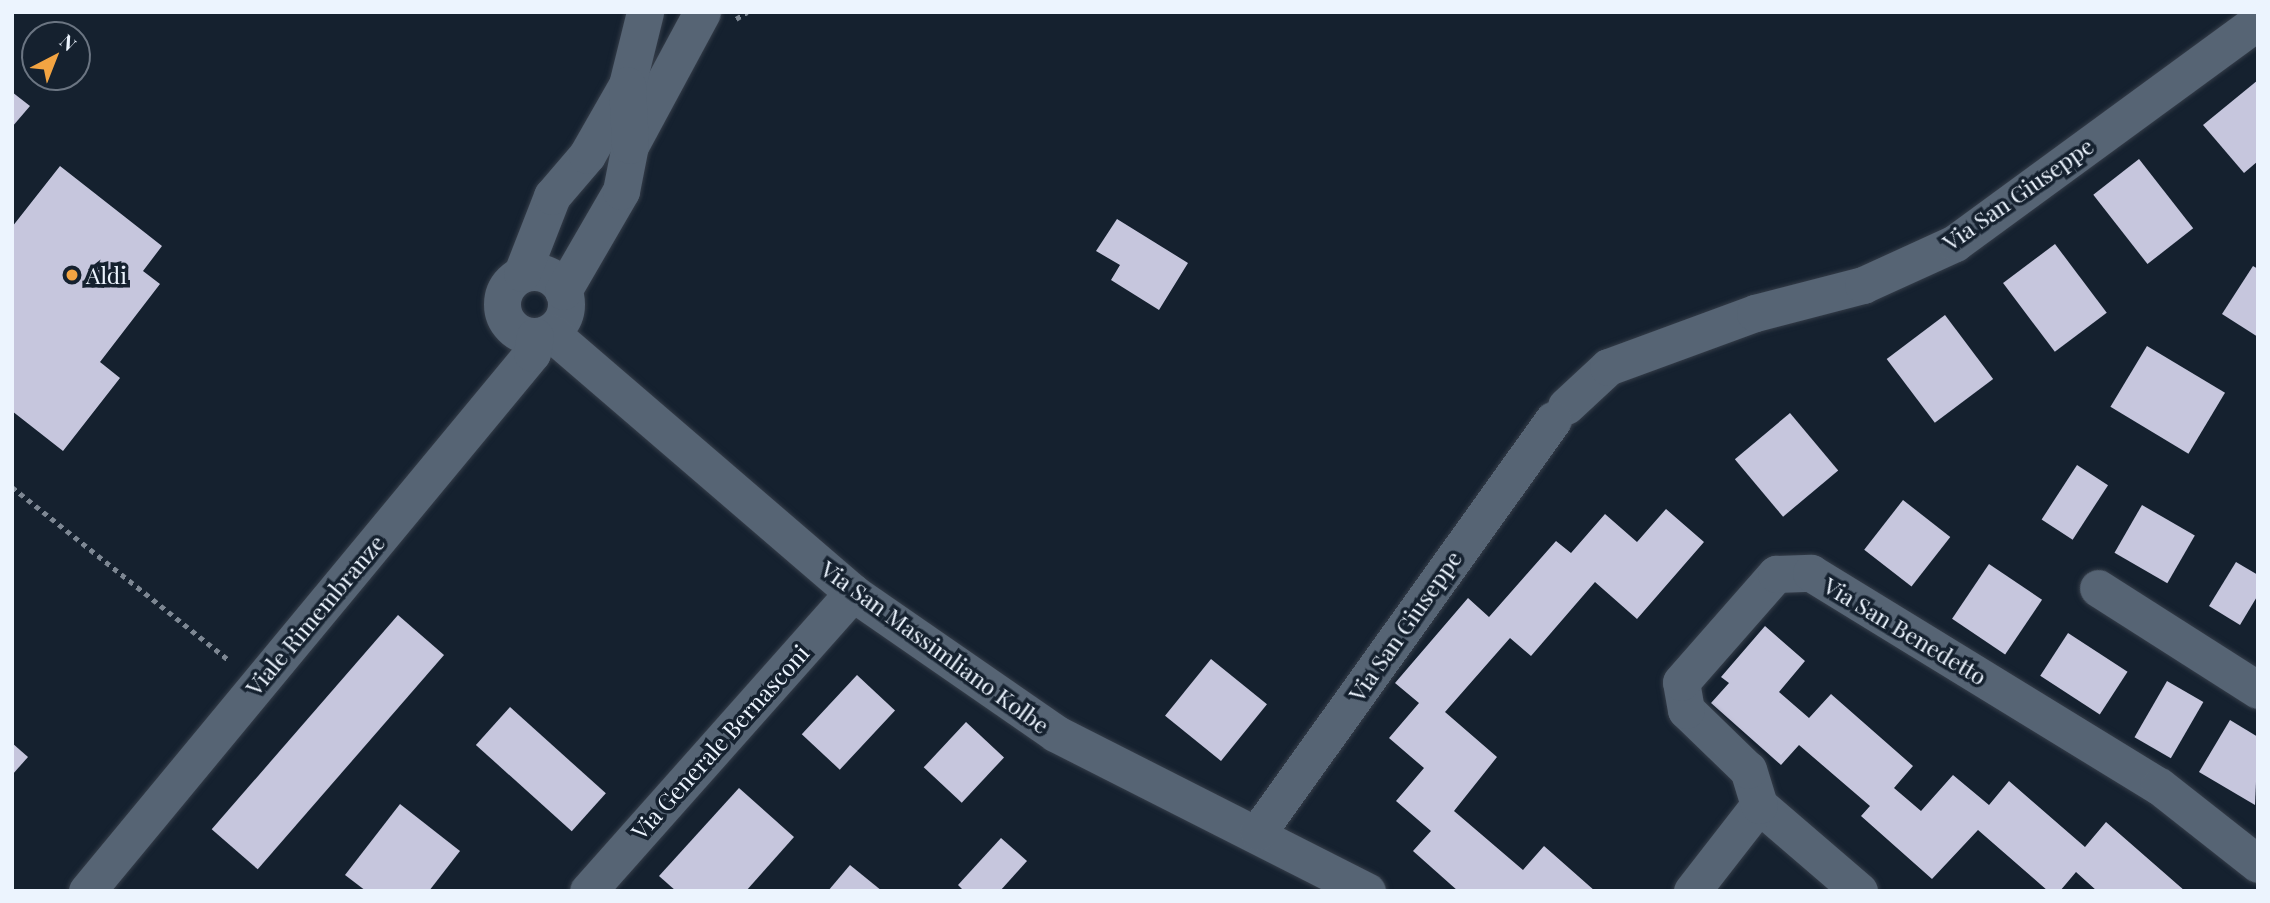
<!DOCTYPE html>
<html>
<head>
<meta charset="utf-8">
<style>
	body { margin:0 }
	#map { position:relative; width:2270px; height:903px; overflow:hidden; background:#15212f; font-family:"Playfair Display",serif }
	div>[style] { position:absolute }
	.building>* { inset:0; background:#c6c6dd; transform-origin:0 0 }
	.path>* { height:4.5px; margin-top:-2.25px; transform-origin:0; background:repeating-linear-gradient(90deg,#7d8793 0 5px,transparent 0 10px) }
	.roads { filter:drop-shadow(0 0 2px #353d49) drop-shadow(0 0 2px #353d49) }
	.minor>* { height:37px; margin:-18.5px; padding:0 18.5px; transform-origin:18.5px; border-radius:18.5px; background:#566474 }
	.minor>.ring { margin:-18.5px; padding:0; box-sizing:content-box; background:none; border:37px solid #566474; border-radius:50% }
	.dots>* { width:19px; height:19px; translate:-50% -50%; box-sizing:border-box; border:4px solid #15212f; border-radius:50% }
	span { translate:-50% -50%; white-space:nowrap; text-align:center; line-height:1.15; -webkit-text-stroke:7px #15212f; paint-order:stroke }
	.street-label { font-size:23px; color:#ecf4fe }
	.poi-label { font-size:23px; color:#ecf4fe }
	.left { translate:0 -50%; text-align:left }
	.frame { position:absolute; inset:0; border:14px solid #ecf4fe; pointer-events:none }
	.north { position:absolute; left:21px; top:21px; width:70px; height:70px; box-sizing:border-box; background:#15212f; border:2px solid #6b7582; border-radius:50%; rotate:42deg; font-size:19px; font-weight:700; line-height:28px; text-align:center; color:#ecf4fe }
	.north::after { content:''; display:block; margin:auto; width:24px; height:32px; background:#f3a442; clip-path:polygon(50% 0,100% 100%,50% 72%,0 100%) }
</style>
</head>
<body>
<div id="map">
	<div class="building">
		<i style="clip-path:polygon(2258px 80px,2258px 161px,2244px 173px,2203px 125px)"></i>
		<i style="clip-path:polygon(12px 92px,30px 106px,12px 127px)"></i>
		<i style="left:2139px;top:159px;width:88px;height:58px;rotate:52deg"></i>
		<i style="clip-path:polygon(60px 166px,162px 246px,143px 271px,160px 284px,100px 362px,120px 378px,63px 451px,12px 411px,12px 227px)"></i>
		<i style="clip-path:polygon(1117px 219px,1188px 263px,1159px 310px,1111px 280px,1120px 265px,1096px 251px)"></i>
		<i style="left:2055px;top:244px;width:86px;height:65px;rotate:53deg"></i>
		<i style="clip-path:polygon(2253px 266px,2258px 269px,2258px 337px,2222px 314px)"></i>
		<i style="left:1945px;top:315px;width:80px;height:73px;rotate:53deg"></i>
		<i style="left:2147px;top:346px;width:91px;height:71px;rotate:31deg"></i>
		<i style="left:1790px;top:413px;width:75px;height:72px;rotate:50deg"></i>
		<i style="left:2077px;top:465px;width:37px;height:65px;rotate:33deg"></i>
		<i style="left:1903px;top:500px;width:60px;height:63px;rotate:38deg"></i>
		<i style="left:2142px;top:505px;width:61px;height:55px;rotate:30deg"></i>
		<i style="clip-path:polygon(1666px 509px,1704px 542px,1637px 619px,1595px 582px,1531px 656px,1510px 638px,1445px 712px,1497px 757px,1454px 811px,1523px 870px,1544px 846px,1595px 891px,1458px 891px,1413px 851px,1431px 831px,1396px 801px,1424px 768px,1389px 738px,1419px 703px,1395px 683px,1468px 598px,1489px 617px,1556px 541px,1571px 553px,1605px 514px,1637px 542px)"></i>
		<i style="clip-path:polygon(2236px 562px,2258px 575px,2258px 595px,2240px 625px,2209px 606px)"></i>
		<i style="left:1989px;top:564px;width:64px;height:66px;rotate:34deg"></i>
		<i style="left:398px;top:615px;width:61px;height:284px;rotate:41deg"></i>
		<i style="clip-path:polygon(1765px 626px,1805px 661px,1779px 692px,1809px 718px,1831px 694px,1913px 766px,1894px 788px,1921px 811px,1953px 775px,1989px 805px,2009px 781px,2085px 847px,2106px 822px,2185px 891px,2097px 891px,2076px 872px,2060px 891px,2048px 891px,1978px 830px,1932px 879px,1861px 816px,1870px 806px,1799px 745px,1781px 765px,1711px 703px,1729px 683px,1721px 677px)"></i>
		<i style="left:2068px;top:633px;width:71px;height:51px;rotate:33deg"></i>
		<i style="left:1211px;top:659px;width:72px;height:73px;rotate:39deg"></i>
		<i style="left:857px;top:675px;width:52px;height:81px;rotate:43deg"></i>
		<i style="left:2167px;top:681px;width:42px;height:65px;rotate:30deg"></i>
		<i style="left:510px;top:707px;width:129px;height:51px;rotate:42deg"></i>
		<i style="clip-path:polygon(2230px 720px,2258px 737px,2255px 805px,2199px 772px)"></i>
		<i style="left:966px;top:722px;width:52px;height:62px;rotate:43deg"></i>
		<i style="clip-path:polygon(12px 743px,28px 757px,12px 775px)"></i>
		<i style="clip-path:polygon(739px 788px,794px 837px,746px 891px,676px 891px,659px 876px)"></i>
		<i style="clip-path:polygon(400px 804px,460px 851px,429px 891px,366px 891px,345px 875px)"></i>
		<i style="clip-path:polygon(1001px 838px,1027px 861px,1000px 891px,964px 891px,958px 885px)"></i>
		<i style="clip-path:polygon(850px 865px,882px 891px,828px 891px)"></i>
	</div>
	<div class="path">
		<i style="left:736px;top:19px;width:13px;rotate:-32deg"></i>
		<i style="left:12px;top:487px;width:279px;rotate:38.6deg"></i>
	</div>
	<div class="roads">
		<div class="minor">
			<i style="left:631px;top:144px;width:150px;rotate:-61.7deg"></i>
			<i class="ring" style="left:502px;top:272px;width:27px;height:27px"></i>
			<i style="left:522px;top:273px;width:83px;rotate:-68.7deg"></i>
			<i style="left:552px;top:196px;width:54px;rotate:-49.5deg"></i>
			<i style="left:587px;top:155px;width:81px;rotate:-60.3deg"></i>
			<i style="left:627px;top:85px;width:75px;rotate:-76.1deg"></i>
			<i style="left:563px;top:291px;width:116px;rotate:-59.9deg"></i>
			<i style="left:621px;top:191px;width:47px;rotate:-78.9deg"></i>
			<i style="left:630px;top:145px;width:60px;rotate:-92.9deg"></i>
			<i style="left:550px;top:332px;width:400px;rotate:40.7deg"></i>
			<i style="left:853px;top:593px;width:246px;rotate:34.7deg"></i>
			<i style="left:1055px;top:733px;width:350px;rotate:26.9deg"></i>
			<i style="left:1566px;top:406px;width:57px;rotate:-42.9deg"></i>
			<i style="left:1608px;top:367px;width:157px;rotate:-20.2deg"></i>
			<i style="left:1755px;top:313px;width:112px;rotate:-14.5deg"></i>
			<i style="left:1863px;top:285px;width:101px;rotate:-24.5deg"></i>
			<i style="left:1955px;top:243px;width:376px;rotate:-36.2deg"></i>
			<i style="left:2098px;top:588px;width:190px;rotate:32.5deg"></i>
			<i style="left:1759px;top:805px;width:132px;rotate:40.7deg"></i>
			<i style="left:1258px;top:832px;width:507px;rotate:-54.4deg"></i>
			<i style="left:87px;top:891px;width:698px;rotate:-50.4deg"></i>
			<i style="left:532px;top:353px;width:17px;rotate:-80deg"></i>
			<i style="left:588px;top:891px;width:399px;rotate:-48.4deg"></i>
			<i style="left:1692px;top:891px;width:109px;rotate:-52.1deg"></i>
			<i style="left:1759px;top:805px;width:37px;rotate:-107deg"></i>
			<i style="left:1748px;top:770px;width:86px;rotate:-135.9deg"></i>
			<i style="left:1686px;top:710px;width:28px;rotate:-100deg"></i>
			<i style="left:1681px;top:682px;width:144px;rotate:-48.7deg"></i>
			<i style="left:1776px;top:574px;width:35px;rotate:-2deg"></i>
			<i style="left:1811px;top:573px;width:408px;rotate:31.5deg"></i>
			<i style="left:2159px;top:786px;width:126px;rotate:38.2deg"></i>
		</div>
	</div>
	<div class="dots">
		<i style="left:72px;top:275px;background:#f3a442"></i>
	</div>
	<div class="street-label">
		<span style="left:2018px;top:194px;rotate:-35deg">Via San Giuseppe</span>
		<span style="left:315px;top:615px;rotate:-50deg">Viale Rimembranze</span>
		<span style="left:1405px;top:626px;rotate:-55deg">Via San Giuseppe</span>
		<span style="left:1905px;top:631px;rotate:31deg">Via San Benedetto</span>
		<span style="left:935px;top:647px;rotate:36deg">Via San Massimliano Kolbe</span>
		<span style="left:720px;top:742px;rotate:-48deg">Via Generale Bernasconi</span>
	</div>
	<div class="poi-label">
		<span class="left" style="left:86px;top:275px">Aldi</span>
	</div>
	<div class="frame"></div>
	<div class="north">N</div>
</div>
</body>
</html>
